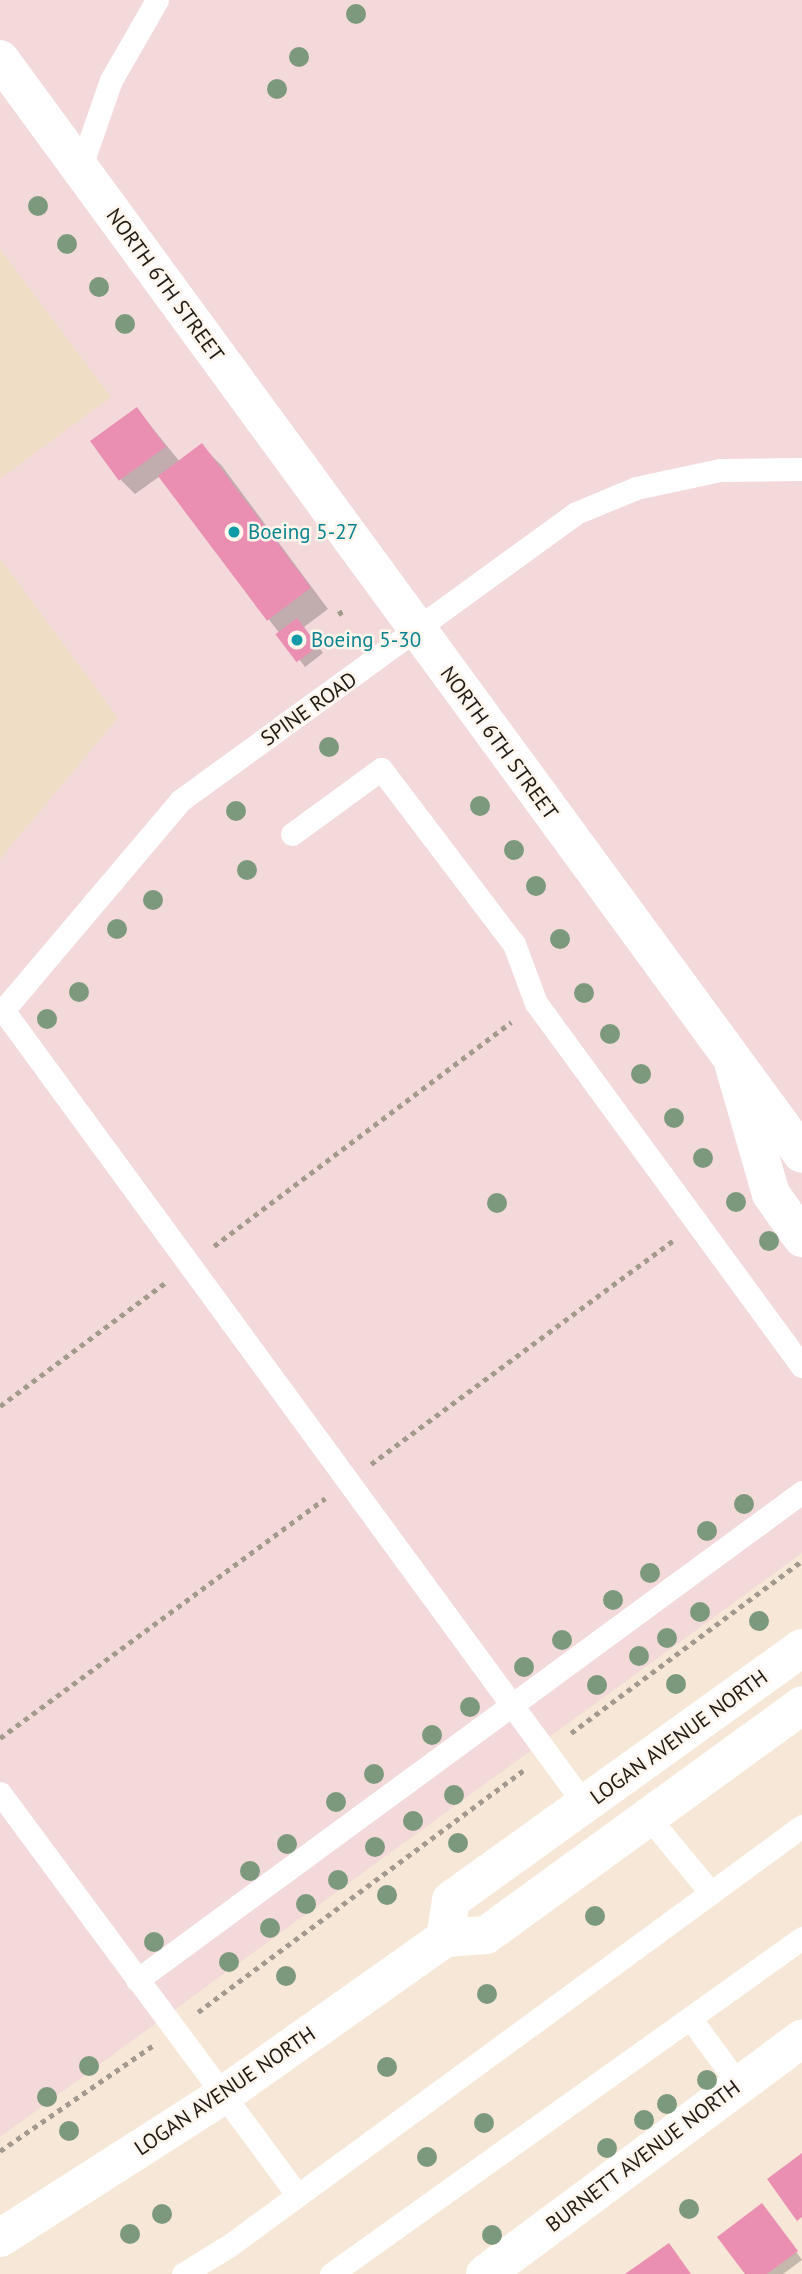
<!DOCTYPE html>
<html>
<head>
<meta charset="utf-8">
<style>
	body { margin:0 }
	#map { position:relative; width:802px; height:2274px; overflow:hidden; background:#f6e7d7; font-family:"PT Sans",sans-serif }
	div>[style] { position:absolute }
	.industrial>* { inset:0; background:#f3d9da }
	.built>* { inset:0; background:#f0ddc6 }
	.shadow>* { inset:0; background:#0003 }
	.building>* { inset:0; background:#ea8fb2; transform-origin:0 0 }
	.path>* { height:4.5px; margin-top:-2.25px; transform-origin:0; background:repeating-linear-gradient(90deg,#a4998d 0 5px,transparent 0 10px) }
	.service>* { height:23px; margin:-11.5px; padding:0 11.5px; transform-origin:11.5px; border-radius:11.5px; background:#fff }
	.minor>* { height:38px; margin:-19px; padding:0 19px; transform-origin:19px; border-radius:19px; background:#fff }
	.secondary>* { height:38px; margin:-19px; padding:0 19px; transform-origin:19px; border-radius:19px; background:#fff }
	.trees>* { width:20px; height:20px; margin:-10px; border-radius:50%; background:#7d997d }
	.dots>* { width:19px; height:19px; translate:-50% -50%; box-sizing:border-box; border:4px solid #fef6ec; border-radius:50% }
	span { translate:-50% -50%; white-space:nowrap; text-align:center; line-height:1.15; -webkit-text-stroke:5px #fef6ec; paint-order:stroke }
	.street-label { font-size:21px; color:#1f1a14 }
	.culture-label { font-size:21px; color:#0d838f }
	.left { translate:0 -50%; text-align:left }
</style>
</head>
<body>
<div id="map">
	<div class="industrial">
		<i style="clip-path:polygon(0 0,802px 0,802px 1553px,0 2137px)"></i>
	</div>
	<div class="built">
		<i style="clip-path:polygon(0 249px,111px 397px,0 479px)"></i>
		<i style="clip-path:polygon(0 558px,118px 718px,0 859px)"></i>
	</div>
	<div class="shadow">
		<i style="clip-path:polygon(137px 409px,180px 462px,202px 446px,222px 466px,328px 609px,304px 627px,323px 653px,305px 667px,160px 476px,135px 494px,121px 480px)"></i>
		<i style="clip-path:polygon(769px 2213px,802px 2260px,783px 2274px,747px 2274px)"></i>
	</div>
	<div class="building">
		<i style="left:137px;top:407px;width:49px;height:58px;rotate:54deg"></i>
		<i style="left:202px;top:443px;width:181px;height:55px;rotate:53deg"></i>
		<i style="left:297px;top:618px;width:35px;height:27px;rotate:53deg"></i>
		<i style="clip-path:polygon(802px 2153px,802px 2217px,797px 2221px,767px 2179px)"></i>
		<i style="clip-path:polygon(762px 2203px,798px 2251px,767px 2274px,745px 2274px,717px 2237px)"></i>
		<i style="clip-path:polygon(669px 2243px,691px 2274px,625px 2274px)"></i>
	</div>
	<div class="path">
		<i style="left:338px;top:614px;width:8px;rotate:-30deg"></i>
		<i style="left:214px;top:1246px;width:372px;rotate:-37deg"></i>
		<i style="left:0;top:1406px;width:206px;rotate:-36.7deg"></i>
		<i style="left:371px;top:1464px;width:377px;rotate:-36.5deg"></i>
		<i style="left:571px;top:1733px;width:288px;rotate:-36.7deg"></i>
		<i style="left:0;top:1738px;width:404px;rotate:-36.4deg"></i>
		<i style="left:198px;top:2012px;width:405px;rotate:-36.6deg"></i>
		<i style="left:0;top:2151px;width:185px;rotate:-34.6deg"></i>
	</div>
	<div class="service">
		<i style="left:80px;top:169px;width:94px;rotate:-70.8deg"></i>
		<i style="left:111px;top:80px;width:92px;rotate:-60.1deg"></i>
		<i style="left:292px;top:834px;width:110px;rotate:-36.1deg"></i>
		<i style="left:381px;top:769px;width:220px;rotate:52.8deg"></i>
		<i style="left:514px;top:944px;width:63px;rotate:69.6deg"></i>
		<i style="left:536px;top:1003px;width:450px;rotate:53.8deg"></i>
		<i style="left:3px;top:1010px;width:985px;rotate:53.79deg"></i>
		<i style="left:0;top:1014px;width:280px;rotate:-49.8deg"></i>
		<i style="left:181px;top:800px;width:488px;rotate:-36deg"></i>
		<i style="left:576px;top:513px;width:65px;rotate:-22.6deg"></i>
		<i style="left:636px;top:488px;width:86px;rotate:-12.1deg"></i>
		<i style="left:720px;top:470px;width:82px;rotate:-0.7deg"></i>
		<i style="left:0;top:1793px;width:500px;rotate:53.5deg"></i>
		<i style="left:650px;top:1819px;width:96px;rotate:50.5deg"></i>
		<i style="left:137px;top:1980px;width:825px;rotate:-36.27deg"></i>
		<i style="left:690px;top:2018px;width:83px;rotate:53.8deg"></i>
		<i style="left:183px;top:2274px;width:55px;rotate:-31.7deg"></i>
		<i style="left:230px;top:2245px;width:709px;rotate:-36.22deg"></i>
		<i style="left:331px;top:2274px;width:579px;rotate:-35.5deg"></i>
	</div>
	<div class="minor">
		<i style="left:0;top:59px;width:1357px;rotate:53.78deg"></i>
		<i style="left:485px;top:2274px;width:395px;rotate:-36.6deg"></i>
	</div>
	<div class="secondary">
		<i style="left:734px;top:1066px;width:133px;rotate:73.9deg"></i>
		<i style="left:771px;top:1194px;width:54px;rotate:54.8deg"></i>
		<i style="left:445px;top:1938px;width:38px;rotate:-81deg"></i>
		<i style="left:451px;top:1900px;width:432px;rotate:-35.7deg"></i>
		<i style="left:0;top:2238px;width:264px;rotate:-32.6deg"></i>
		<i style="left:222px;top:2096px;width:273px;rotate:-35.3deg"></i>
		<i style="left:445px;top:1938px;width:41px;rotate:-4.2deg"></i>
		<i style="left:486px;top:1935px;width:391px;rotate:-36deg"></i>
	</div>
	<div class="trees">
		<i style="left:356px;top:14px"></i>
		<i style="left:299px;top:57px"></i>
		<i style="left:277px;top:89px"></i>
		<i style="left:38px;top:206px"></i>
		<i style="left:67px;top:244px"></i>
		<i style="left:99px;top:287px"></i>
		<i style="left:125px;top:324px"></i>
		<i style="left:329px;top:747px"></i>
		<i style="left:480px;top:806px"></i>
		<i style="left:236px;top:811px"></i>
		<i style="left:514px;top:850px"></i>
		<i style="left:247px;top:870px"></i>
		<i style="left:536px;top:886px"></i>
		<i style="left:153px;top:900px"></i>
		<i style="left:117px;top:929px"></i>
		<i style="left:560px;top:939px"></i>
		<i style="left:79px;top:992px"></i>
		<i style="left:584px;top:993px"></i>
		<i style="left:47px;top:1019px"></i>
		<i style="left:610px;top:1034px"></i>
		<i style="left:641px;top:1074px"></i>
		<i style="left:674px;top:1118px"></i>
		<i style="left:703px;top:1158px"></i>
		<i style="left:736px;top:1202px"></i>
		<i style="left:497px;top:1203px"></i>
		<i style="left:769px;top:1241px"></i>
		<i style="left:744px;top:1504px"></i>
		<i style="left:707px;top:1531px"></i>
		<i style="left:650px;top:1573px"></i>
		<i style="left:613px;top:1600px"></i>
		<i style="left:700px;top:1612px"></i>
		<i style="left:759px;top:1621px"></i>
		<i style="left:667px;top:1638px"></i>
		<i style="left:562px;top:1640px"></i>
		<i style="left:639px;top:1656px"></i>
		<i style="left:524px;top:1667px"></i>
		<i style="left:676px;top:1684px"></i>
		<i style="left:597px;top:1685px"></i>
		<i style="left:470px;top:1707px"></i>
		<i style="left:432px;top:1735px"></i>
		<i style="left:374px;top:1774px"></i>
		<i style="left:454px;top:1795px"></i>
		<i style="left:336px;top:1802px"></i>
		<i style="left:413px;top:1821px"></i>
		<i style="left:458px;top:1843px"></i>
		<i style="left:287px;top:1844px"></i>
		<i style="left:375px;top:1847px"></i>
		<i style="left:250px;top:1871px"></i>
		<i style="left:338px;top:1880px"></i>
		<i style="left:387px;top:1895px"></i>
		<i style="left:306px;top:1904px"></i>
		<i style="left:595px;top:1916px"></i>
		<i style="left:270px;top:1928px"></i>
		<i style="left:154px;top:1942px"></i>
		<i style="left:229px;top:1962px"></i>
		<i style="left:286px;top:1976px"></i>
		<i style="left:487px;top:1994px"></i>
		<i style="left:89px;top:2066px"></i>
		<i style="left:387px;top:2067px"></i>
		<i style="left:707px;top:2080px"></i>
		<i style="left:47px;top:2097px"></i>
		<i style="left:667px;top:2104px"></i>
		<i style="left:644px;top:2120px"></i>
		<i style="left:484px;top:2123px"></i>
		<i style="left:69px;top:2131px"></i>
		<i style="left:607px;top:2148px"></i>
		<i style="left:427px;top:2157px"></i>
		<i style="left:689px;top:2209px"></i>
		<i style="left:162px;top:2214px"></i>
		<i style="left:130px;top:2234px"></i>
		<i style="left:492px;top:2235px"></i>
	</div>
	<div class="dots">
		<i style="left:234px;top:532px;background:#0f9aa8"></i>
		<i style="left:297px;top:640px;background:#0f9aa8"></i>
	</div>
	<div class="street-label">
		<span style="left:165px;top:285px;rotate:54deg">NORTH 6TH STREET</span>
		<span style="left:309px;top:709px;rotate:-35deg">SPINE ROAD</span>
		<span style="left:499px;top:743px;rotate:54deg">NORTH 6TH STREET</span>
		<span style="left:679px;top:1737px;rotate:-36deg">LOGAN AVENUE NORTH</span>
		<span style="left:225px;top:2091px;rotate:-34deg">LOGAN AVENUE NORTH</span>
		<span style="left:643px;top:2156px;rotate:-37deg">BURNETT AVENUE NORTH</span>
	</div>
	<div class="culture-label">
		<span class="left" style="left:248px;top:532px">Boeing 5-27</span>
		<span class="left" style="left:311px;top:640px">Boeing 5-30</span>
	</div>
</div>
</body>
</html>
